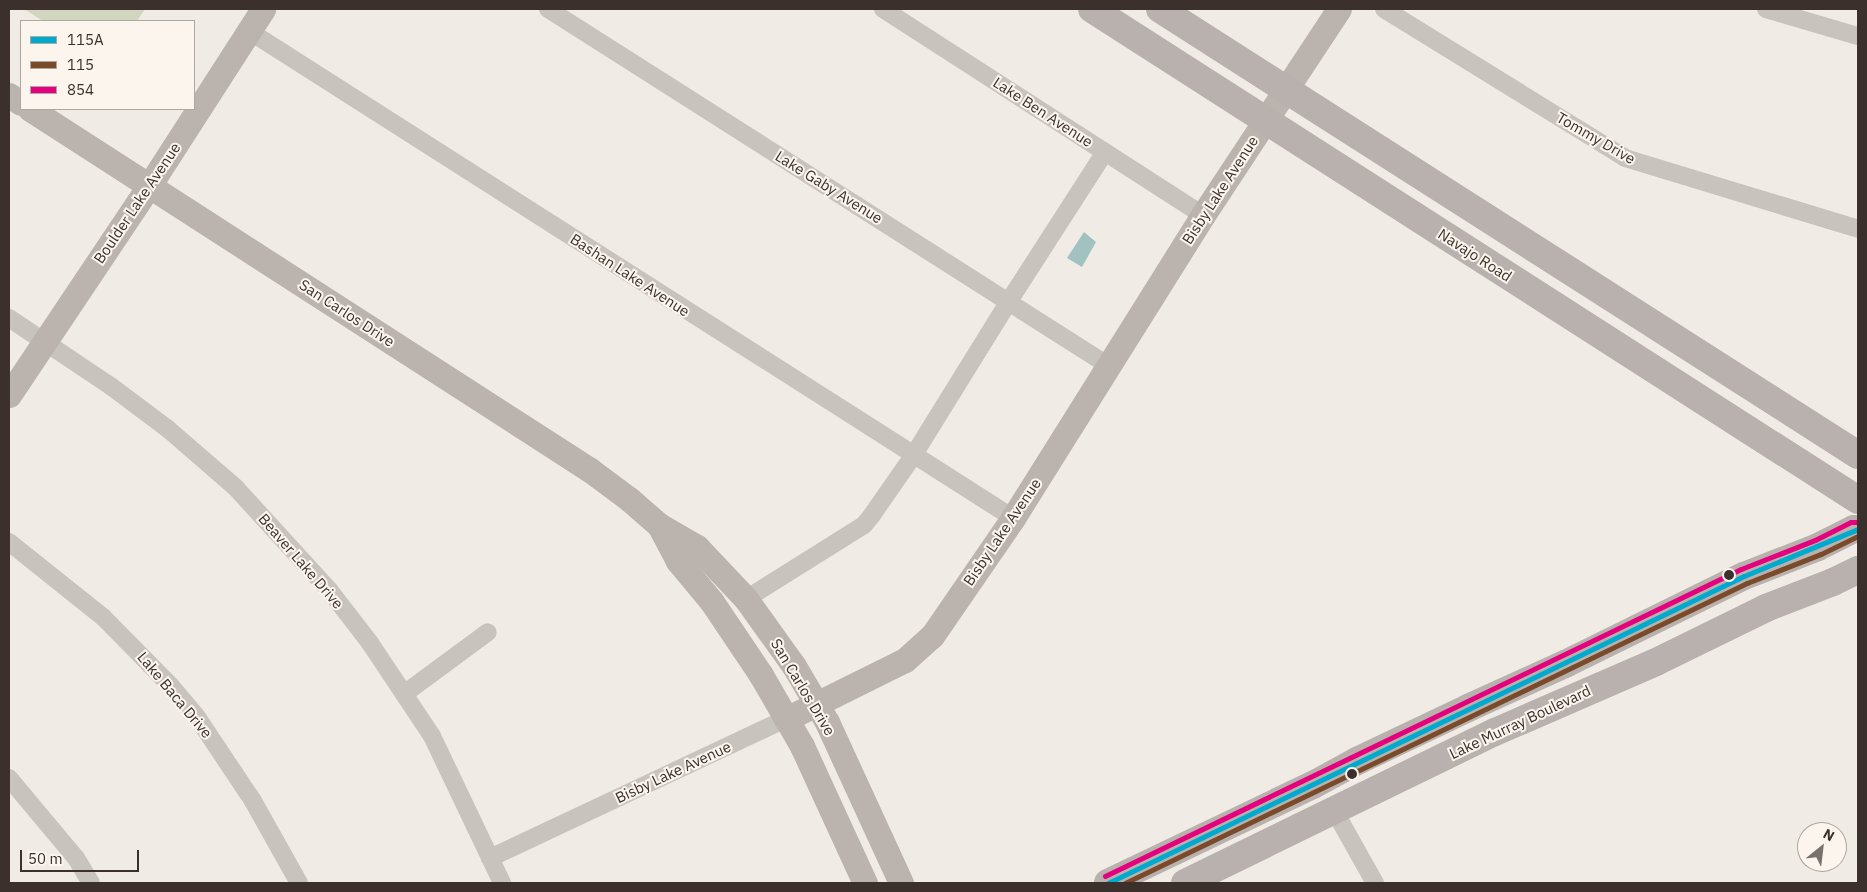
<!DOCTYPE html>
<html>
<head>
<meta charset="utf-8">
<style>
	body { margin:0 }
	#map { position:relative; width:1867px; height:892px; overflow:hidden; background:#f0ebe5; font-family:"IBM Plex Sans",sans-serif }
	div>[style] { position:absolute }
	.green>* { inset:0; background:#d1d6bf }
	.water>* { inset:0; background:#a1c2c1 }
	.street>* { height:18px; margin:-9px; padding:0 9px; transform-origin:9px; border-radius:9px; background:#c9c3be }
	.secondary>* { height:25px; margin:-12.5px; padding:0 12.5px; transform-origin:12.5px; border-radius:12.5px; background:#bab3ae }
	.primary>* { height:28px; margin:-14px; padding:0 14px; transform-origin:14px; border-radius:14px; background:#b8b1ad }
	.bus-1>* { height:5px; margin:-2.5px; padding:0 2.5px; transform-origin:2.5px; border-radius:2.5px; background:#00a9ce }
	.bus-2>* { height:5px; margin:-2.5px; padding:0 2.5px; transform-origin:2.5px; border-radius:2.5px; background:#7a4b2a }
	.bus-3>* { height:5px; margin:-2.5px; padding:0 2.5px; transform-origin:2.5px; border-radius:2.5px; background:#e5007d }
	.dots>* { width:14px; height:14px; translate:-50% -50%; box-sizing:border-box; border:2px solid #fbf5ee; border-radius:50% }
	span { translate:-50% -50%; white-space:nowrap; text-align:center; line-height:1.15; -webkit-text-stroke:4px #fbf5ee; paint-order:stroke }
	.street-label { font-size:15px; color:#3b302b }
	.frame { position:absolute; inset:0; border:10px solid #3b302b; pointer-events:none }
	.legend { position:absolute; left:20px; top:20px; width:175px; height:90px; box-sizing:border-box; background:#fbf5ee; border:1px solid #aea6a0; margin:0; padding:6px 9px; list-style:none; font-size:15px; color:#3b302b }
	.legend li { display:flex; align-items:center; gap:10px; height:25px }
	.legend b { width:25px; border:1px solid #aea6a0 }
	.north { position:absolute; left:1797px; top:822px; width:50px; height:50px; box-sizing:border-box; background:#fbf5ee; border:1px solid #aea6a0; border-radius:50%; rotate:29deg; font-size:14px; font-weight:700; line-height:20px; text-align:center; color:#3b302b }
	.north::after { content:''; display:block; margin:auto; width:18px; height:22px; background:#7a716c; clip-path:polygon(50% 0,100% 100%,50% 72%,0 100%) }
	.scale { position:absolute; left:20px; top:850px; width:119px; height:22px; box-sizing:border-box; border:2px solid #3b302b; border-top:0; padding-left:6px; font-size:15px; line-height:18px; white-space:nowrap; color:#3b302b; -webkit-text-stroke:4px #fbf5ee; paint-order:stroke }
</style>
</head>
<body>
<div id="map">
	<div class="green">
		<i style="clip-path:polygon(24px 9px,145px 9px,137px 21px,43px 21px)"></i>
	</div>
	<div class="water">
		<i style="clip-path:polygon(1084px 232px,1096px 242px,1082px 267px,1067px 258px)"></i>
	</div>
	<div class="street">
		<i style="left:548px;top:9px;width:665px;rotate:32.47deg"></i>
		<i style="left:883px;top:9px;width:381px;rotate:32.8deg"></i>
		<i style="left:1384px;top:9px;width:283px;rotate:31.7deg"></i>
		<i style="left:1625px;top:158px;width:244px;rotate:16.9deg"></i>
		<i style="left:1766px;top:9px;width:96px;rotate:16.4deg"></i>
		<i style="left:249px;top:31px;width:906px;rotate:32.51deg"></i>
		<i style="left:9px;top:318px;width:124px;rotate:33.8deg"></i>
		<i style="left:112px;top:387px;width:70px;rotate:36.9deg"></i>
		<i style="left:168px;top:429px;width:90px;rotate:40.9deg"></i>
		<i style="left:236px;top:488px;width:139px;rotate:47.6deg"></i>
		<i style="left:330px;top:591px;width:66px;rotate:52.4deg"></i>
		<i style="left:370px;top:643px;width:112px;rotate:56.3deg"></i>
		<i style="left:432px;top:736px;width:163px;rotate:64.5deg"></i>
		<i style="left:9px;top:542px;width:120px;rotate:38.6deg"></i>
		<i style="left:103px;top:617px;width:97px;rotate:45.4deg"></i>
		<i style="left:171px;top:686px;width:40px;rotate:50deg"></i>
		<i style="left:197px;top:717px;width:101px;rotate:56.3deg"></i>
		<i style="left:253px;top:801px;width:94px;rotate:60.7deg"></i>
		<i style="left:746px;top:599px;width:139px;rotate:-32.1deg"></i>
		<i style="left:864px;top:525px;width:13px;rotate:-51deg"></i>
		<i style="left:872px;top:515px;width:72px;rotate:-55.2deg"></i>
		<i style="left:913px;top:456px;width:182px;rotate:-58.2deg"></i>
		<i style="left:1009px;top:301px;width:177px;rotate:-57.2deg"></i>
		<i style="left:404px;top:694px;width:104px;rotate:-36.4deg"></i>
		<i style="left:9px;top:778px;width:104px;rotate:50.1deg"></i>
		<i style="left:76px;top:858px;width:29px;rotate:59deg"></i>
		<i style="left:1334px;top:810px;width:84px;rotate:60.7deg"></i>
		<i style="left:490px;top:858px;width:327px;rotate:-25.2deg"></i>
	</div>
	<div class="secondary">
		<i style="left:9px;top:95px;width:14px;rotate:34deg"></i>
		<i style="left:30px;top:109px;width:666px;rotate:32.81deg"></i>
		<i style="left:590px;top:470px;width:49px;rotate:36.6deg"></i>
		<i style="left:629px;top:499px;width:40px;rotate:41deg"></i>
		<i style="left:659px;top:525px;width:44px;rotate:30.1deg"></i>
		<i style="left:697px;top:547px;width:71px;rotate:46.7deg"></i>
		<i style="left:746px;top:599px;width:82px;rotate:54.4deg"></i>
		<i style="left:794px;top:666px;width:65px;rotate:59.5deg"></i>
		<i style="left:827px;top:722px;width:177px;rotate:65.3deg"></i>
		<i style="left:9px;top:395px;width:252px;rotate:-56.2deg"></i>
		<i style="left:149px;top:186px;width:211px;rotate:-57.2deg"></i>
		<i style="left:659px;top:525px;width:41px;rotate:62.2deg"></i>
		<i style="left:678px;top:561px;width:53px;rotate:50.3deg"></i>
		<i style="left:712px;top:602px;width:88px;rotate:56.1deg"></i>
		<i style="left:761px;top:675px;width:82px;rotate:60deg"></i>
		<i style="left:802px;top:746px;width:151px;rotate:65.3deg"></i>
		<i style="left:786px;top:719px;width:133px;rotate:-26.4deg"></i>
		<i style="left:905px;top:660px;width:36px;rotate:-42deg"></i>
		<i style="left:932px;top:636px;width:143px;rotate:-55.5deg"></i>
		<i style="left:1013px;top:518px;width:358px;rotate:-57.9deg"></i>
		<i style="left:1203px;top:215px;width:247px;rotate:-56.6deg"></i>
	</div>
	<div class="primary">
		<i style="left:1092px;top:9px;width:910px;rotate:32.66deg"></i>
		<i style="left:1160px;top:9px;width:828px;rotate:32.58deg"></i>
		<i style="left:1108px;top:883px;width:227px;rotate:-25.6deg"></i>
		<i style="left:1313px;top:785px;width:50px;rotate:-28.6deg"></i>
		<i style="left:1357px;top:761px;width:123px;rotate:-25.5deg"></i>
		<i style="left:1468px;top:708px;width:107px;rotate:-24.4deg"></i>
		<i style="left:1565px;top:664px;width:199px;rotate:-26.2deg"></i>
		<i style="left:1744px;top:576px;width:79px;rotate:-21.4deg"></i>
		<i style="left:1818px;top:547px;width:40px;rotate:-26.6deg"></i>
		<i style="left:1854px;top:529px;width:4px"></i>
		<i style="left:1185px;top:883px;width:345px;rotate:-26deg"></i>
		<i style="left:1495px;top:732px;width:176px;rotate:-23.5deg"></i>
		<i style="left:1656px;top:662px;width:123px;rotate:-26.1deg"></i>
		<i style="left:1766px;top:608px;width:72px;rotate:-21.2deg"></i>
		<i style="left:1833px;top:582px;width:28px;rotate:-26deg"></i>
	</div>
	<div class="bus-1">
		<i style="left:1108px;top:883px;width:706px;rotate:-25.77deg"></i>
		<i style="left:1744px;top:576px;width:123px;rotate:-22.4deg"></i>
	</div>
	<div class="bus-2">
		<i style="left:1125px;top:883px;width:691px;rotate:-25.75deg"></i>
		<i style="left:1747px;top:583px;width:79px;rotate:-21.4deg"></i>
		<i style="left:1821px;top:554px;width:41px;rotate:-25.9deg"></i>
	</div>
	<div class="bus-3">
		<i style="left:1105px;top:876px;width:706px;rotate:-25.77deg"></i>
		<i style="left:1741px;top:569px;width:79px;rotate:-21.4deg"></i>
		<i style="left:1815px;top:540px;width:40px;rotate:-26.6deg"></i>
		<i style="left:1851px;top:522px;width:7px"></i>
	</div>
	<div class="dots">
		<i style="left:1729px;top:575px;background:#3b302b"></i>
		<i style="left:1352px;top:774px;background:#3b302b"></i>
	</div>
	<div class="street-label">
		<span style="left:1043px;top:112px;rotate:33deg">Lake Ben Avenue</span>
		<span style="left:1596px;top:138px;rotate:30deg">Tommy Drive</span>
		<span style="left:829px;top:187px;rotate:32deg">Lake Gaby Avenue</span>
		<span style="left:1220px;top:190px;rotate:-57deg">Bisby Lake Avenue</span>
		<span style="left:137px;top:203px;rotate:-56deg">Boulder Lake Avenue</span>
		<span style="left:1475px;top:255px;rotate:33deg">Navajo Road</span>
		<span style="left:630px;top:275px;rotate:33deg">Bashan Lake Avenue</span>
		<span style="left:347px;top:313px;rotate:33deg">San Carlos Drive</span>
		<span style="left:1002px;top:532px;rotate:-56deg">Bisby Lake Avenue</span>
		<span style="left:301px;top:561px;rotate:49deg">Beaver Lake Drive</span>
		<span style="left:803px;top:687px;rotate:59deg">San Carlos Drive</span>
		<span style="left:175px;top:695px;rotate:50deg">Lake Baca Drive</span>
		<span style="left:1520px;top:722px;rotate:-25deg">Lake Murray Boulevard</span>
		<span style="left:673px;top:772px;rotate:-25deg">Bisby Lake Avenue</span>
	</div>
	<div class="frame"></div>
	<ul class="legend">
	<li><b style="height:6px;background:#00a9ce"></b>115A</li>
	<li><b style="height:6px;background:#7a4b2a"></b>115</li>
	<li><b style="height:6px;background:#e5007d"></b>854</li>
	</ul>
	<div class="north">N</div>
	<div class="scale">50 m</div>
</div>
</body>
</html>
